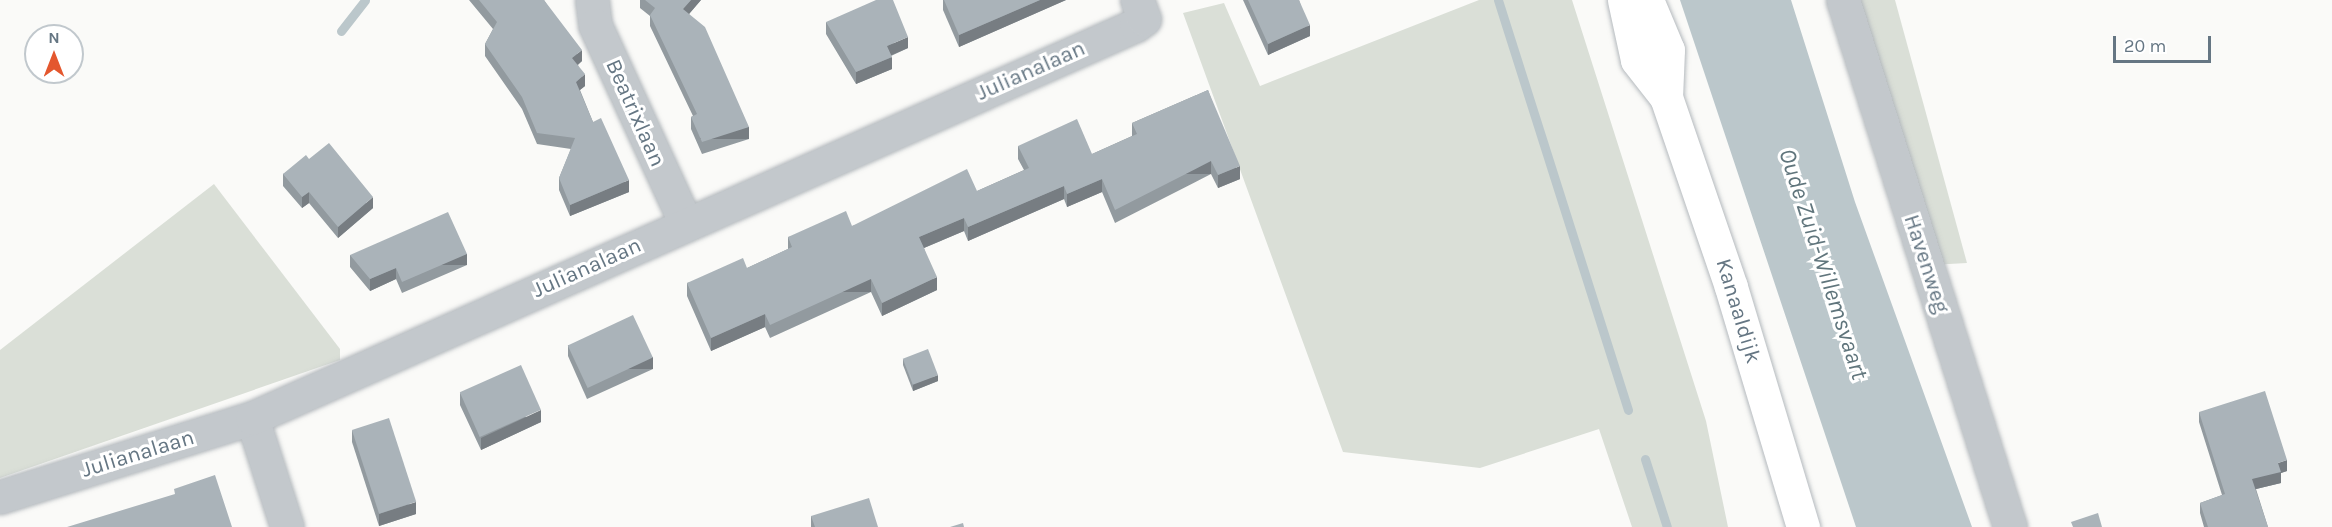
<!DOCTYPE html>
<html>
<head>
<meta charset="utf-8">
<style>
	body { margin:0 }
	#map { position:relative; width:2332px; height:527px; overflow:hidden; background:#fafaf8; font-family:Karla,sans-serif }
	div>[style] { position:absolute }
	.green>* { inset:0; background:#dadfd7 }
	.water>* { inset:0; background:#bbc7cb }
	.stream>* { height:9px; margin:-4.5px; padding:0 4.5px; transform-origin:4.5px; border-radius:4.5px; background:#bbc7cb }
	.roads { filter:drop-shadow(0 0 2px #b5babe) drop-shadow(0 0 2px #b5babe) }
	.minor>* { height:33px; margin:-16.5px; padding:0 16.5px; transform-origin:16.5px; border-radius:16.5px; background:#c3c8cc }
	.major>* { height:33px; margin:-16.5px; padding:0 16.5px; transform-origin:16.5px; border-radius:16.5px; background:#fff }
	.wall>* { inset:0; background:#929a9f }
	.shaded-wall>* { inset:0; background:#777d82; transform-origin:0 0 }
	.building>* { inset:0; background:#aab3b9; transform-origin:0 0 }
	span { translate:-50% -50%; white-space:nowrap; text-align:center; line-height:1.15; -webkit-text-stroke:6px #fff; paint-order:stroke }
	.street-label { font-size:22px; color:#657683 }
	.water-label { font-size:24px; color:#60757c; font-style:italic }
	.north { position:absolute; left:24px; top:24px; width:60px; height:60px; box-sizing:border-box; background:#fff; border:2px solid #c1c8cd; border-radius:50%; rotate:0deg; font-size:16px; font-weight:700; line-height:24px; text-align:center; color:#657683 }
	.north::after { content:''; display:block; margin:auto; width:21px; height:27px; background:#e4572e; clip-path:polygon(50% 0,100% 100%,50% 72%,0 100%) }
	.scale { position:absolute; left:2113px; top:36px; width:98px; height:27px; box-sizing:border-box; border:3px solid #657683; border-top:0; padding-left:8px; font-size:18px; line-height:21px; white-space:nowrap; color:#657683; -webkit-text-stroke:4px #fff; paint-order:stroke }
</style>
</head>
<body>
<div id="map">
	<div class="green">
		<i style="clip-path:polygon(1479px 0,1572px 0,1706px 421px,1728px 527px,1632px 527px,1599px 429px,1480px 468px,1343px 452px,1183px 13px,1224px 3px,1260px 86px)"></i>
		<i style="clip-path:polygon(1844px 0,1895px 0,1967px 263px,1931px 265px)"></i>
		<i style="clip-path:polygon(214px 184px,340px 349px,340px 360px,0 478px,0 350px)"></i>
	</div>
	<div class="water">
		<i style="clip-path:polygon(1680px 0,1791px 0,1855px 202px,1972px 527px,1856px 527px)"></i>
	</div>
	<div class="stream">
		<i style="left:1498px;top:0;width:430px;rotate:72.4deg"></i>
		<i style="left:341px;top:31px;width:39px;rotate:-52deg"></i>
		<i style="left:1645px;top:459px;width:71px;rotate:72.1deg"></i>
	</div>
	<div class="roads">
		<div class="minor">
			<i style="left:592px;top:0;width:25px;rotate:83deg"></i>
			<i style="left:595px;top:25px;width:219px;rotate:65.4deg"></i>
			<i style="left:1843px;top:0;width:553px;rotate:72.42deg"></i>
			<i style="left:252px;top:418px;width:114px;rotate:72.2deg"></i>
			<i style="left:0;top:497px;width:264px;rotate:-17.4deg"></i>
			<i style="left:252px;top:418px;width:967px;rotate:-23.97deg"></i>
			<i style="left:1136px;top:25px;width:10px;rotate:-37deg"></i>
			<i style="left:1144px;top:19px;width:20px;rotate:-110deg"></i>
		</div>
		<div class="major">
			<i style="left:1624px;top:0;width:61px;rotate:77.8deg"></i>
			<i style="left:1637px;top:60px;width:47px;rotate:51.9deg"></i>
			<i style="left:1666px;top:97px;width:201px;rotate:71.1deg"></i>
			<i style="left:1731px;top:287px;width:251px;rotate:73.3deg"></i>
			<i style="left:1647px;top:0;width:54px;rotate:67.2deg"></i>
			<i style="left:1668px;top:50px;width:47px;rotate:92.4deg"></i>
		</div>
	</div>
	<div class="wall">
		<i style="clip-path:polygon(469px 0,544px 0,582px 61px,578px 65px,585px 86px,580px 90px,593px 122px,629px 192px,570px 216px,559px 190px,559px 178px,571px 149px,537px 144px,522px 109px,485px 56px,485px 44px,493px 29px)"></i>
		<i style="clip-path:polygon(640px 0,701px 0,689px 14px,749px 139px,702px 154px,691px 129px,691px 117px,693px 116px,650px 26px,650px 16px,640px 8px)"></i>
		<i style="clip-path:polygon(943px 0,1066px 0,959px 47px,943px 10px)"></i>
		<i style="clip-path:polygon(1243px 0,1299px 0,1310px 36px,1268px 55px)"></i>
		<i style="clip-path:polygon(826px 22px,908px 48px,891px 56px,892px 69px,856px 84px,826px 34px)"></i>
		<i style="clip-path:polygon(1208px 90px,1240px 179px,1218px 188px,1211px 174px,1115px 223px,1102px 192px,1067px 207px,1064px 199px,968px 241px,964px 231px,924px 248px,937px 290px,882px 316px,871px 292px,770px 338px,765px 327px,711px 351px,687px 296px,687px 283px,747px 268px,788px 249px,788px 237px,852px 226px,977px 191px,1024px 170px,1018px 159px,1018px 146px,1092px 154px,1132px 136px,1132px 123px)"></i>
		<i style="clip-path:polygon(309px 159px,373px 208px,338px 238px,309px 203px,302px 208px,283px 186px,283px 174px)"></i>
		<i style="clip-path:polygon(350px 255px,467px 265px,402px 293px,396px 279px,370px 291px,350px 267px)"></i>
		<i style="clip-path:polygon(568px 345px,653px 369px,587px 399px,568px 356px)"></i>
		<i style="clip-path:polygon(903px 359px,938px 381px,913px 391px,903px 365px)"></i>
		<i style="clip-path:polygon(460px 393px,541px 422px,481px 450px,460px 405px)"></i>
		<i style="clip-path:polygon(2199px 412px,2287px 471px,2281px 473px,2281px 483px,2256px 489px,2268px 527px,2204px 527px,2200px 513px,2200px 503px,2222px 495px,2199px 422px)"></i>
		<i style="clip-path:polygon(352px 430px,416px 514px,379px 526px,352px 442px)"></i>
		<i style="clip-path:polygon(811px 516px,878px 527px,811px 527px)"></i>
	</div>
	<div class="shaded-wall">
		<i style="clip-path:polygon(691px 0,701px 0,683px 21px,683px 9px)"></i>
		<i style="clip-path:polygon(1040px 0,1066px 0,959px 47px,959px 35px)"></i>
		<i style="clip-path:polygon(1310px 25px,1310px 36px,1268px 55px,1268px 44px)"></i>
		<i style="clip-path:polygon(908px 37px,908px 48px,887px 57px,887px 46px)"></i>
		<i style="clip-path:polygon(582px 50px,582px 61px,572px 69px,572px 58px)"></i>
		<i style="clip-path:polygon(892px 57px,892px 69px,856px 84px,856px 72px)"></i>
		<i style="clip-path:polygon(585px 74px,585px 86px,576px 93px,576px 82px)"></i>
		<i style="left:749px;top:127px;width:12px;height:49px;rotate:90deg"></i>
		<i style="left:1211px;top:161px;width:13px;height:108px;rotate:90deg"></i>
		<i style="clip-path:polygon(1240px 166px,1240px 179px,1218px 188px,1218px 175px)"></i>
		<i style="clip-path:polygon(1102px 179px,1102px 192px,1067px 207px,1067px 194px)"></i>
		<i style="clip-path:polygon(629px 180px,629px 192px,570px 216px,570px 205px)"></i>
		<i style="clip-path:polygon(1064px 186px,1064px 199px,968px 241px,968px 227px)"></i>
		<i style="clip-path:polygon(309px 192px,309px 203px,302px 208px,302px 197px)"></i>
		<i style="clip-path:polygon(373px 197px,373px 208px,338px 238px,338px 227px)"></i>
		<i style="clip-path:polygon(964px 218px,964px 231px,919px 250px,919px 237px)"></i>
		<i style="left:467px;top:254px;width:11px;height:71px;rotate:90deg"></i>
		<i style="clip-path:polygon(396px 268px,396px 279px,370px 291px,370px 279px)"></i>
		<i style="clip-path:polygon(937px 277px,937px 290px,882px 316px,882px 303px)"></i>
		<i style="left:871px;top:279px;width:13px;height:111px;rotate:90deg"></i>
		<i style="clip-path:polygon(765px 314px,765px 327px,711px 351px,711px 338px)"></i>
		<i style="left:653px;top:357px;width:12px;height:72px;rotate:90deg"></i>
		<i style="clip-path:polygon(938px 375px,938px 381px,913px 391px,913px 384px)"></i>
		<i style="clip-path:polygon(541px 410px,541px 422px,481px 450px,481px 438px)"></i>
		<i style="clip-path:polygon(2287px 460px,2287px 471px,2281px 473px,2281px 483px,2252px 490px,2252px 479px,2278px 463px)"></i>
		<i style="clip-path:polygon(416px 502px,416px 514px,379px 526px,379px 514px)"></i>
	</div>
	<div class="building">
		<i style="clip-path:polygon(479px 0,544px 0,582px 50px,572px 58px,585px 74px,576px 82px,593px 122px,601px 118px,629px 180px,570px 205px,559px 178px,575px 138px,537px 133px,522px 97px,485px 44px,497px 22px)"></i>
		<i style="clip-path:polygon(645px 0,691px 0,683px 9px,705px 27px,749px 127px,702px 142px,691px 117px,697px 114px,650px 15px,655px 8px)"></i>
		<i style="clip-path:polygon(876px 0,893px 0,908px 37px,887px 46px,892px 57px,856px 72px,826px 22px)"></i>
		<i style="clip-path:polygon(944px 0,1040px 0,959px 35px)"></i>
		<i style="clip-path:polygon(1248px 0,1299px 0,1310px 25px,1268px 44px)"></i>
		<i style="clip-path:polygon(1208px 90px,1240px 166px,1218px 175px,1211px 161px,1115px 210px,1102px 179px,1067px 194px,1064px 186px,968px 227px,964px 218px,919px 237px,937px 277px,882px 303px,871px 279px,770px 325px,765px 314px,711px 338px,687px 283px,743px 258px,747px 268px,792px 247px,788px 237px,846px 211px,852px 226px,967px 169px,977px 191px,1029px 168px,1018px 146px,1077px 119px,1092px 154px,1137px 134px,1132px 123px)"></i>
		<i style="clip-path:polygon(329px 143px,373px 197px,338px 227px,309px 192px,302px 197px,283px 174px,306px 155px,309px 159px)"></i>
		<i style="clip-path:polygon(448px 212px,467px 254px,402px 282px,396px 268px,370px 279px,350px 255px)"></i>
		<i style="left:633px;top:315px;width:47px;height:72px;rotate:65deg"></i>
		<i style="left:928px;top:349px;width:28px;height:27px;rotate:69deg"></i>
		<i style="left:521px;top:365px;width:49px;height:67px;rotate:66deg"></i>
		<i style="clip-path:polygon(2265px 391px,2287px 460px,2278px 463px,2281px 472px,2252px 479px,2268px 527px,2208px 527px,2200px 503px,2225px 494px,2199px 412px)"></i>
		<i style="left:389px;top:418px;width:88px;height:39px;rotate:72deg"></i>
		<i style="clip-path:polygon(215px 475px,232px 527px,67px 527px,175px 494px,174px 489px)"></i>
		<i style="clip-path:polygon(869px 498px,878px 527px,815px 527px,811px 516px)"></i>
		<i style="clip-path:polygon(2098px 513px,2102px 527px,2073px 527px,2071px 522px)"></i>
		<i style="clip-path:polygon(963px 523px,964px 527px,950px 527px)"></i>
	</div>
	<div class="street-label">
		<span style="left:1031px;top:71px;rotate:-24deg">Julianalaan</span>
		<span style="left:635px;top:113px;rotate:66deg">Beatrixlaan</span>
		<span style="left:1926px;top:264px;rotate:72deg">Havenweg</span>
		<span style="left:587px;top:268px;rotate:-24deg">Julianalaan</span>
		<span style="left:1738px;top:311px;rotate:73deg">Kanaaldijk</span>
		<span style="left:138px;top:454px;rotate:-17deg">Julianalaan</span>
	</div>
	<div class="water-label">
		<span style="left:1823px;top:264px;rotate:72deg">Oude Zuid-Willemsvaart</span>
	</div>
	<div class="north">N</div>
	<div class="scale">20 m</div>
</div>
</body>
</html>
